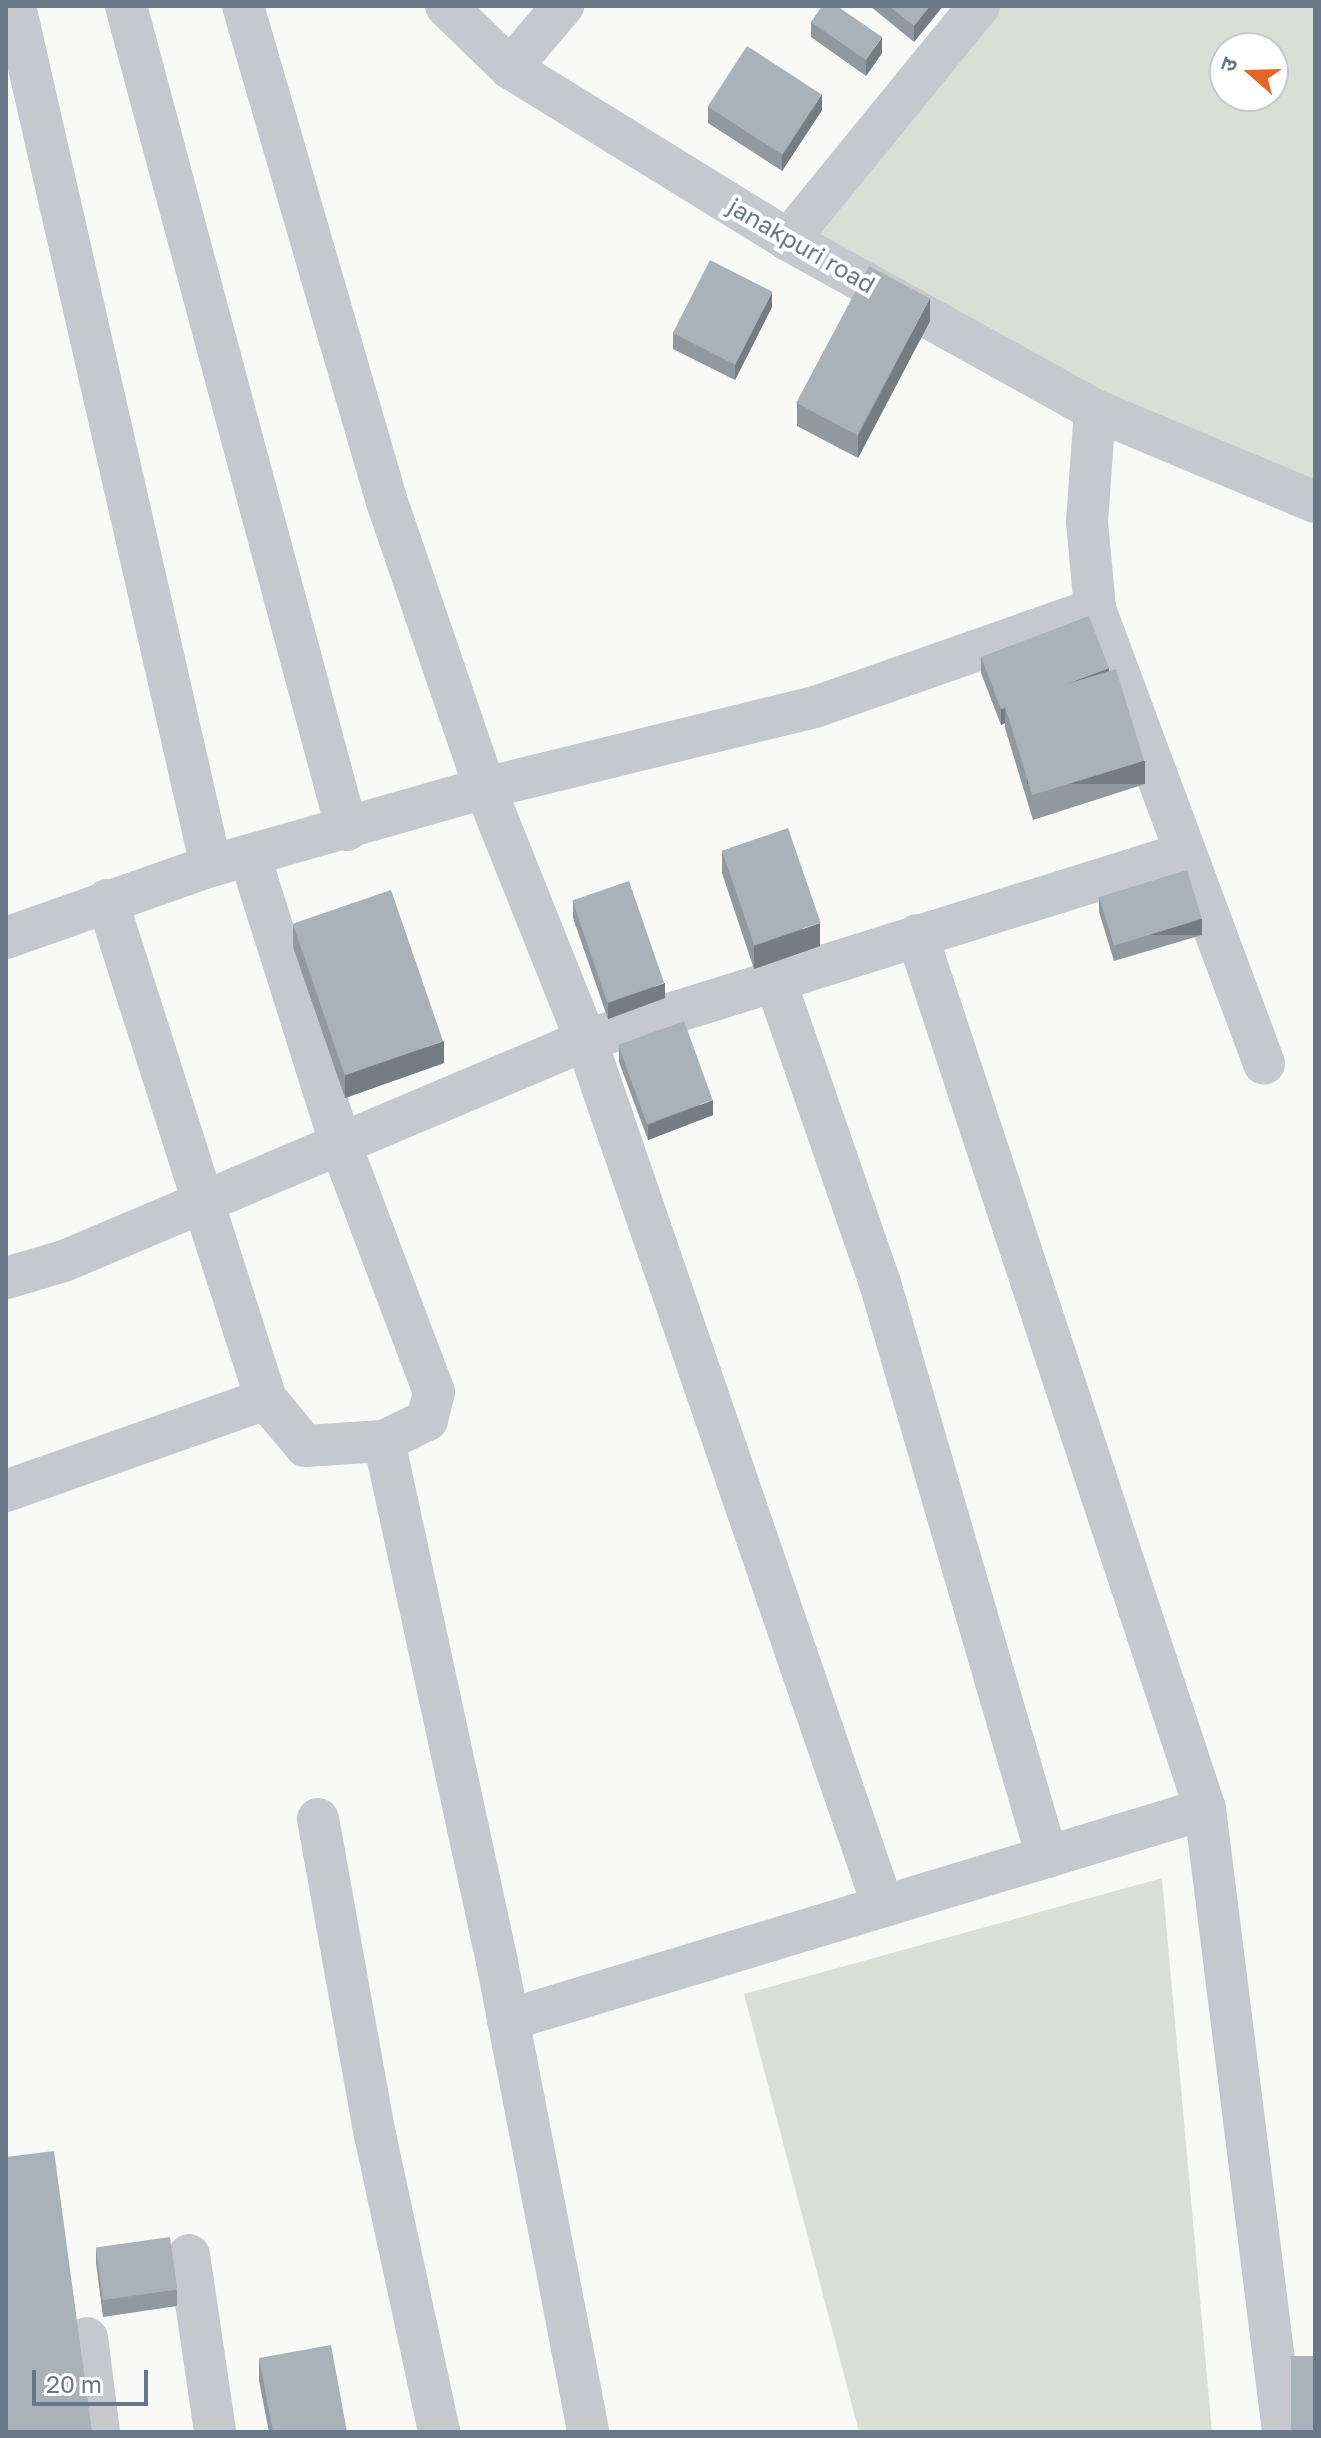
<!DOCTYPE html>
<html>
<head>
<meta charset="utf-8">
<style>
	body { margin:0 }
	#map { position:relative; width:1321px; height:2438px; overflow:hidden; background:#f9faf7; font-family:"Golos Text","Noto Sans Devanagari",sans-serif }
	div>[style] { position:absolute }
	.green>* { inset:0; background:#d9dfd6 }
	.street>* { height:42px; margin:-21px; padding:0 21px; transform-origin:21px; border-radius:21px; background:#c5c9cd }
	.wall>* { inset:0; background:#91999f }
	.shaded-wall>* { inset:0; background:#767d82; transform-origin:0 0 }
	.building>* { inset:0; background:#a9b2b9; transform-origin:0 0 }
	span { translate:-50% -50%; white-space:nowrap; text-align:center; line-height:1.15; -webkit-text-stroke:8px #fff; paint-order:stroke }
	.street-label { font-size:24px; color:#687889 }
	.frame { position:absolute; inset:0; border:8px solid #687889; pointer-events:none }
	.north { position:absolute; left:1209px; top:32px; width:80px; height:80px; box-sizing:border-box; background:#fff; border:2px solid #c3c9d0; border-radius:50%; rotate:290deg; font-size:22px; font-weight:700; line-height:32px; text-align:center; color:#687889 }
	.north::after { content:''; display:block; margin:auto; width:28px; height:36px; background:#e86529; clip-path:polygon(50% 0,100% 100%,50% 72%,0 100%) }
	.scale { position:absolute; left:32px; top:2370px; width:116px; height:36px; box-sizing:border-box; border:4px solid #687889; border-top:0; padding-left:10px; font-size:24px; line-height:28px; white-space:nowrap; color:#687889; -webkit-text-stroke:6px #fff; paint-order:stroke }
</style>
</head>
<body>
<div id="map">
	<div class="green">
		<i style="clip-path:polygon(evenodd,979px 6px,1315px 6px,1315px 502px,788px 240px,979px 6px,1225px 48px,1273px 48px,1273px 96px,1225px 96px,1225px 48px)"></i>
		<i style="clip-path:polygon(1162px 1878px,1212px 2432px,859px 2432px,744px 1994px)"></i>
	</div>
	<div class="street">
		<i style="left:15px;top:6px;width:882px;rotate:77.16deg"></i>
		<i style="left:126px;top:6px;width:853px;rotate:74.99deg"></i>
		<i style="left:243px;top:6px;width:516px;rotate:73.81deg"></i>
		<i style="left:387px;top:502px;width:302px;rotate:71.1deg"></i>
		<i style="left:485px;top:788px;width:271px;rotate:68.2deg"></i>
		<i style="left:586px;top:1040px;width:916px;rotate:71.07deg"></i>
		<i style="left:446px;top:6px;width:89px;rotate:44.1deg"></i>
		<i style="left:510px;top:68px;width:327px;rotate:31.7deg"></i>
		<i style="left:788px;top:240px;width:351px;rotate:29deg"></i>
		<i style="left:1095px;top:410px;width:238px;rotate:22.7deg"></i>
		<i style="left:510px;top:68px;width:82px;rotate:-49.5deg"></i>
		<i style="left:788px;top:240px;width:302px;rotate:-50.8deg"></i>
		<i style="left:1095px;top:410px;width:112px;rotate:94.1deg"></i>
		<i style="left:1087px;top:522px;width:87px;rotate:84.7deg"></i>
		<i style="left:1095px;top:609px;width:485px;rotate:69.6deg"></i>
		<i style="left:251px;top:860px;width:300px;rotate:72.5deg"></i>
		<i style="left:341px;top:1146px;width:263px;rotate:69.3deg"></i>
		<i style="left:434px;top:1392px;width:29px;rotate:104deg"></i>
		<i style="left:427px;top:1420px;width:48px;rotate:154deg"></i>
		<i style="left:384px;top:1441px;width:533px;rotate:77.76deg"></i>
		<i style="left:497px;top:1962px;width:479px;rotate:79deg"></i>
		<i style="left:107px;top:900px;width:524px;rotate:72.33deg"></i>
		<i style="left:266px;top:1399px;width:61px;rotate:50.3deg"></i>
		<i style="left:305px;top:1446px;width:79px;rotate:-3.6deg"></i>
		<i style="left:917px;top:935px;width:920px;rotate:71.76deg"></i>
		<i style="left:6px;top:938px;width:217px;rotate:-19.4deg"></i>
		<i style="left:211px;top:866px;width:285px;rotate:-15.9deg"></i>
		<i style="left:485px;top:788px;width:340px;rotate:-13.8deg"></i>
		<i style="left:815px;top:707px;width:297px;rotate:-19.3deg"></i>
		<i style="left:775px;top:980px;width:321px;rotate:70.9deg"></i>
		<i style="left:880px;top:1283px;width:598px;rotate:73.78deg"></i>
		<i style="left:6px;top:1278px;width:60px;rotate:-16.3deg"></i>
		<i style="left:64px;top:1261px;width:567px;rotate:-22.95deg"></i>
		<i style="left:586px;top:1040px;width:628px;rotate:-17.34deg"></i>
		<i style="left:6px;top:1491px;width:276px;rotate:-19.5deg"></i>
		<i style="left:318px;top:1819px;width:321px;rotate:79.8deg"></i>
		<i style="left:375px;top:2135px;width:304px;rotate:77.8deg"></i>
		<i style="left:508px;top:2020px;width:728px;rotate:-16.84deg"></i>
		<i style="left:1205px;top:1809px;width:628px;rotate:82.86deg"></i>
		<i style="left:189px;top:2255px;width:179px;rotate:81.6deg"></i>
		<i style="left:87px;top:2338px;width:95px;rotate:82.7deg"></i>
	</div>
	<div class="wall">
		<i style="clip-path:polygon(870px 6px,943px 6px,914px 42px)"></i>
		<i style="clip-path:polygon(811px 22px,882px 53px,866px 76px,811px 37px)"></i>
		<i style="clip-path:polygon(708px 107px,822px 110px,782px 171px,708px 123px)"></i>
		<i style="clip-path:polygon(772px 307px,735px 380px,673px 349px,673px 333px)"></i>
		<i style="clip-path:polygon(930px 321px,858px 458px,797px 426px,797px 403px)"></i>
		<i style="clip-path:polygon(981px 657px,1109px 672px,1145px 784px,1033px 820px,1005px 728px,1005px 723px,1001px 725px,981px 673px)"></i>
		<i style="clip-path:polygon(722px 851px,820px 946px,754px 969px,722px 873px)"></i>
		<i style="clip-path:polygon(1099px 897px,1202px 935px,1114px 961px,1099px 912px)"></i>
		<i style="clip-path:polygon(573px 902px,665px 998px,608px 1019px,573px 918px)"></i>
		<i style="clip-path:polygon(293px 924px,444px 1063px,345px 1098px,293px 947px)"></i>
		<i style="clip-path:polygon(619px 1046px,713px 1115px,648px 1140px,619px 1062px)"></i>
		<i style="clip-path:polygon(96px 2248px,177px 2290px,177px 2306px,103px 2317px,96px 2263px)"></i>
		<i style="clip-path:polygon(259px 2358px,347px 2432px,269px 2432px,259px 2381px)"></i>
	</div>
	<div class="shaded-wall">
		<i style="clip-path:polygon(930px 6px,943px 6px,914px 42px,914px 26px)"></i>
		<i style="clip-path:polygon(882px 37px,882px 53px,866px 76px,866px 60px)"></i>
		<i style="clip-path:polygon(822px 94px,822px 110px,782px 171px,782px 155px)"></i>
		<i style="clip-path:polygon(772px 292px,772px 307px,735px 380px,735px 365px)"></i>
		<i style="clip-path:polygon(930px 298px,930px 321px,858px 458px,858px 436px)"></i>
		<i style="clip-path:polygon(1109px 668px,1109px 684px,1005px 708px)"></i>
		<i style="clip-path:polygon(1005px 708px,1005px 723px,1001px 725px,1001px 709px)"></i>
		<i style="left:1145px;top:761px;width:23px;height:118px;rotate:90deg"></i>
		<i style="left:1202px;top:919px;width:16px;height:92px;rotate:90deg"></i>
		<i style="clip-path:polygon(820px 923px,820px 946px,754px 969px,754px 946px)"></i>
		<i style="clip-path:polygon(665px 983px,665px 998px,608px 1019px,608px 1003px)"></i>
		<i style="clip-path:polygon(444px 1041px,444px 1063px,345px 1098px,345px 1075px)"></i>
		<i style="clip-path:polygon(713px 1100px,713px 1115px,648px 1140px,648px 1125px)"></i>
	</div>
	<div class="building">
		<i style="clip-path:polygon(822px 6px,837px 6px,882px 37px,866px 60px,811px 22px)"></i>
		<i style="clip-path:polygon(889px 6px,930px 6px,914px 26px)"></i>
		<i style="left:747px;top:46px;width:89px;height:72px;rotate:33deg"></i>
		<i style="left:710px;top:260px;width:70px;height:82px;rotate:27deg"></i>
		<i style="left:869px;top:266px;width:69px;height:155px;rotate:28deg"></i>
		<i style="clip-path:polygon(1089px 616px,1109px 668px,1054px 689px,1005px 705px,1005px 708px,1001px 709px,981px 657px)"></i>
		<i style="left:1116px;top:669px;width:96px;height:117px;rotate:73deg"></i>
		<i style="left:788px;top:828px;width:100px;height:70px;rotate:71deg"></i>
		<i style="left:1187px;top:870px;width:51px;height:92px;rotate:73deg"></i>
		<i style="left:629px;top:881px;width:108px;height:60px;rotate:71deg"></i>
		<i style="left:391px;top:890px;width:160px;height:104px;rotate:71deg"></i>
		<i style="left:684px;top:1021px;width:84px;height:70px;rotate:70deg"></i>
		<i style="clip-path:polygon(54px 2151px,92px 2432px,6px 2432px,6px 2157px)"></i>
		<i style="left:170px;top:2237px;width:53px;height:75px;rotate:82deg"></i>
		<i style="clip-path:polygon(331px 2345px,347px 2432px,273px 2432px,259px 2358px)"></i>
		<i style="left:1291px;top:2356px;width:24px;height:76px"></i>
	</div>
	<div class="street-label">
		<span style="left:802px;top:245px;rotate:30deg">janakpuri road</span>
	</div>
	<div class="frame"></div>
	<div class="north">उ</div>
	<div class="scale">20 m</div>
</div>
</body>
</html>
